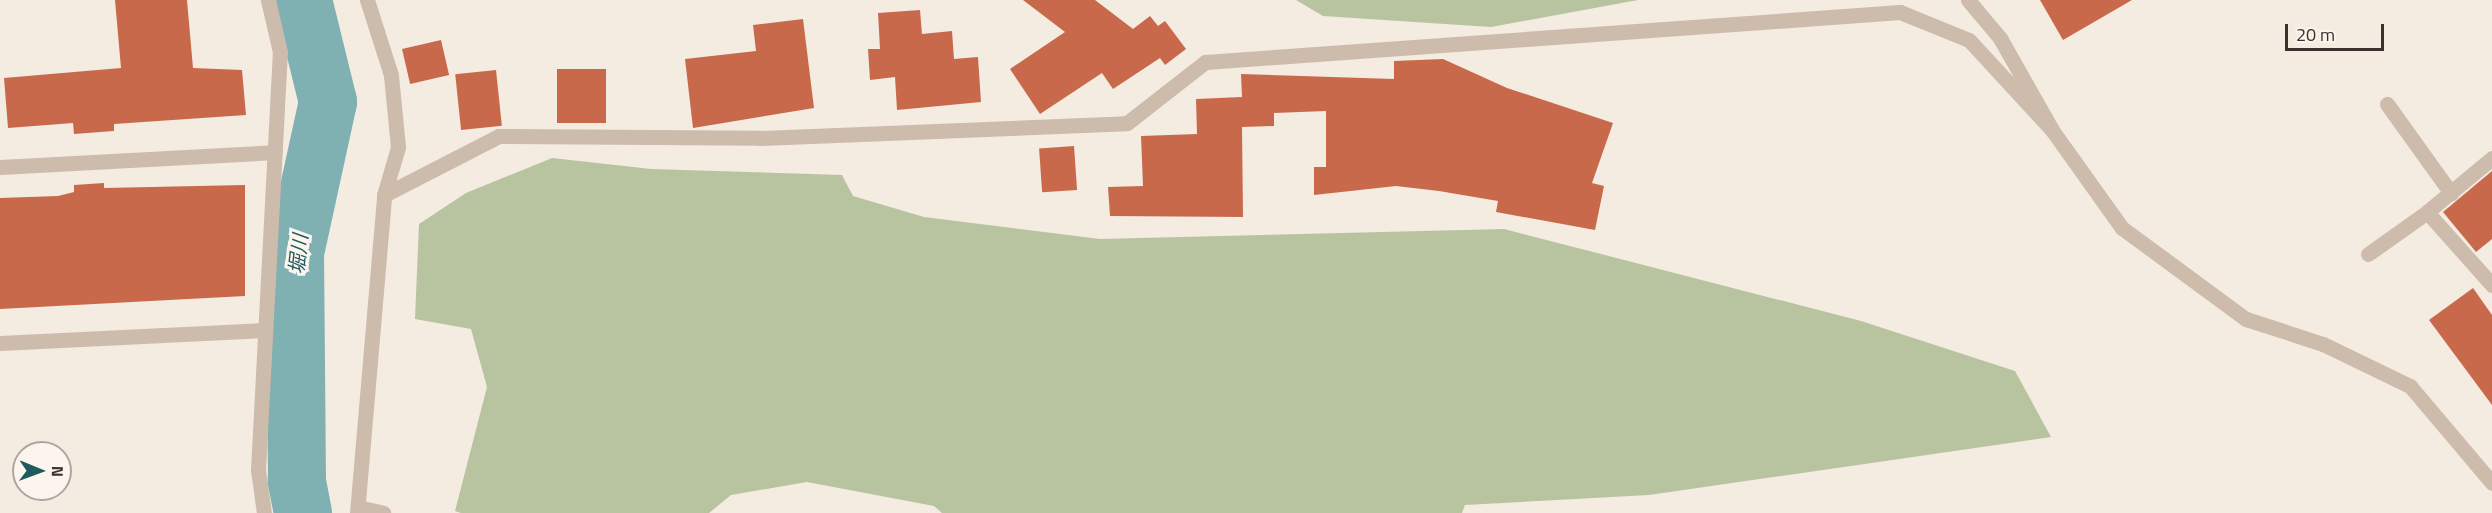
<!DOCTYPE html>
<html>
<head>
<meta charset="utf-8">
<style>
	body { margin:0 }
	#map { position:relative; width:2492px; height:513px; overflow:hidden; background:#f4ebe1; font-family:"Titillium Web","Noto Sans JP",sans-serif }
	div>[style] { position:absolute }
	.green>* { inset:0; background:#b8c4a0 }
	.river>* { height:58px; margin:-29px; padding:0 29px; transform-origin:29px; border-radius:29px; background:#7fb0b2 }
	.building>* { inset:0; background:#c8694b; transform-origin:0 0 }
	.minor>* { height:15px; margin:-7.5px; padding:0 7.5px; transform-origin:7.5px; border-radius:7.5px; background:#cdbbac }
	span { translate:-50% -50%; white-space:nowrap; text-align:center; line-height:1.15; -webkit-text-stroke:6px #fbf5ee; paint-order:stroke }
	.water-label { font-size:20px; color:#1f5a5e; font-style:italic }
	.north { position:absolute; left:12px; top:441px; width:60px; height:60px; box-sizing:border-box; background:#fbf5ee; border:2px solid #aea6a0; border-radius:50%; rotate:91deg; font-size:16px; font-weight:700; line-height:24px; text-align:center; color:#3b302b }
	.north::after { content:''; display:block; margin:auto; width:21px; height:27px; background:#1f5a5e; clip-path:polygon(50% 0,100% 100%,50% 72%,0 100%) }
	.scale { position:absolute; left:2285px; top:24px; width:99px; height:27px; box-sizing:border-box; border:3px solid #3b302b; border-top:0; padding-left:8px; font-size:18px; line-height:21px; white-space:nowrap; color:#3b302b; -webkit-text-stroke:4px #fbf5ee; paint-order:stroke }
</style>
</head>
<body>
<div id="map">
	<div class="green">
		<i style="clip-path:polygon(1296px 0,1638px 0,1491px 27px,1323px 16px)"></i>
		<i style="clip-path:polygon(552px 158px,651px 169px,842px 175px,853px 196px,924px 217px,1100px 239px,1504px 229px,1861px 321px,2015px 371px,2051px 437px,1649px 495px,1465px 505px,1462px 513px,942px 513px,934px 506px,807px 482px,731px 495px,709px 513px,461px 513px,455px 511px,487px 387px,471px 329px,415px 319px,419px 224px,466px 193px)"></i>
	</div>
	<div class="river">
		<i style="left:303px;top:513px;width:33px;rotate:-101deg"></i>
		<i style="left:297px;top:481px;width:228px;rotate:-90.5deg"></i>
		<i style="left:295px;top:253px;width:155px;rotate:-77.7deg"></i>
		<i style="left:328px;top:102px;width:105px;rotate:-103.8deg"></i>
	</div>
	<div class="building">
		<i style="clip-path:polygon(115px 0,187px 0,193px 68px,242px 70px,246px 115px,114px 124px,114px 131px,74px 134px,73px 123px,8px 128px,4px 78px,121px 68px)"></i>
		<i style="clip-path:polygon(1023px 0,1095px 0,1133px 29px,1150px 16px,1158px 26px,1165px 21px,1186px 49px,1165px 65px,1160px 58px,1113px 89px,1102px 73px,1040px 114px,1010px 69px,1065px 32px)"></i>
		<i style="clip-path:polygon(2040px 0,2132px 0,2063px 40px)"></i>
		<i style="clip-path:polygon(920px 10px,922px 34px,952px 31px,954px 59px,978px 57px,981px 102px,897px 110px,895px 77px,870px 80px,868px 49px,880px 49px,878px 13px)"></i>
		<i style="clip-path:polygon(803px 19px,814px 108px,693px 128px,685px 59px,756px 51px,753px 25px)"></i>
		<i style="left:441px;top:40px;width:36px;height:40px;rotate:77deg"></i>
		<i style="clip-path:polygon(1443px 59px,1507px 88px,1613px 123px,1592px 183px,1604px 186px,1595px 230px,1496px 212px,1498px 201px,1439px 191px,1396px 186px,1314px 195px,1314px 167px,1326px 167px,1326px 111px,1274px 113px,1274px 126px,1242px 127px,1243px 217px,1110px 216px,1108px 187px,1143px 186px,1141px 136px,1197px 134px,1196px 99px,1242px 97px,1241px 74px,1394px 79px,1394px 61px)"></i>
		<i style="left:606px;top:69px;width:54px;height:49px;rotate:90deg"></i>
		<i style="left:496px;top:70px;width:56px;height:41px;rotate:84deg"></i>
		<i style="left:1074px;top:146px;width:44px;height:35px;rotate:86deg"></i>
		<i style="clip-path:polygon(2492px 171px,2492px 239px,2476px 252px,2443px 212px)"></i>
		<i style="clip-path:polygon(104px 183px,104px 188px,245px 185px,245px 296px,0 309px,0 198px,58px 196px,74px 192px,74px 185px)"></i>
		<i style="clip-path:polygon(2473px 288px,2492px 315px,2492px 405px,2429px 320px)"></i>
	</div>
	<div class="minor">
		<i style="left:1968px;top:0;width:50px;rotate:49.9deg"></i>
		<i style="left:2000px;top:38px;width:106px;rotate:60.5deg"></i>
		<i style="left:2052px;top:130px;width:120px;rotate:54.5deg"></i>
		<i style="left:2122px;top:228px;width:154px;rotate:36.3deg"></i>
		<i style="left:2246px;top:319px;width:81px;rotate:18deg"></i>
		<i style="left:2323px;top:344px;width:97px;rotate:25.8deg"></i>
		<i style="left:2410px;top:386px;width:127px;rotate:49.8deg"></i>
		<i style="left:2387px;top:104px;width:110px;rotate:54.3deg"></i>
		<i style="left:2492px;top:158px;width:85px;rotate:140.3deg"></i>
		<i style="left:2427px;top:212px;width:98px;rotate:48.3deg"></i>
		<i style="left:0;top:167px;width:275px;rotate:-3.1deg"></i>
		<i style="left:384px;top:195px;width:129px;rotate:-27.2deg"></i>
		<i style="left:499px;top:136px;width:261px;rotate:0.4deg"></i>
		<i style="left:760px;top:138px;width:367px;rotate:-2.3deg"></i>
		<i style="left:1127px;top:123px;width:99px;rotate:-38deg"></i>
		<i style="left:1205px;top:62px;width:697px;rotate:-4.11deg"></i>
		<i style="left:1900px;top:12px;width:74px;rotate:22.1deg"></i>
		<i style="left:1969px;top:40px;width:122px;rotate:47.3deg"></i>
		<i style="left:2368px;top:254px;width:72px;rotate:-35.4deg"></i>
		<i style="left:0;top:343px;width:265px;rotate:-2.8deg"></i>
		<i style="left:358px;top:507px;width:26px;rotate:13deg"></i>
		<i style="left:264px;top:513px;width:43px;rotate:-97.9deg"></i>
		<i style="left:258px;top:470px;width:419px;rotate:-87deg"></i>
		<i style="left:280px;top:52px;width:53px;rotate:-103deg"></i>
		<i style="left:357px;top:513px;width:319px;rotate:-85.1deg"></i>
		<i style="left:384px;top:195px;width:50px;rotate:-73.7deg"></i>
		<i style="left:398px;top:147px;width:72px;rotate:-95.6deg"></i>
		<i style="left:391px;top:75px;width:79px;rotate:-107.7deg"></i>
	</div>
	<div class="water-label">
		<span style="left:298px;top:254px;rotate:-84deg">堀川</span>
	</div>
	<div class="north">N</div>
	<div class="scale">20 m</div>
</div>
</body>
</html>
